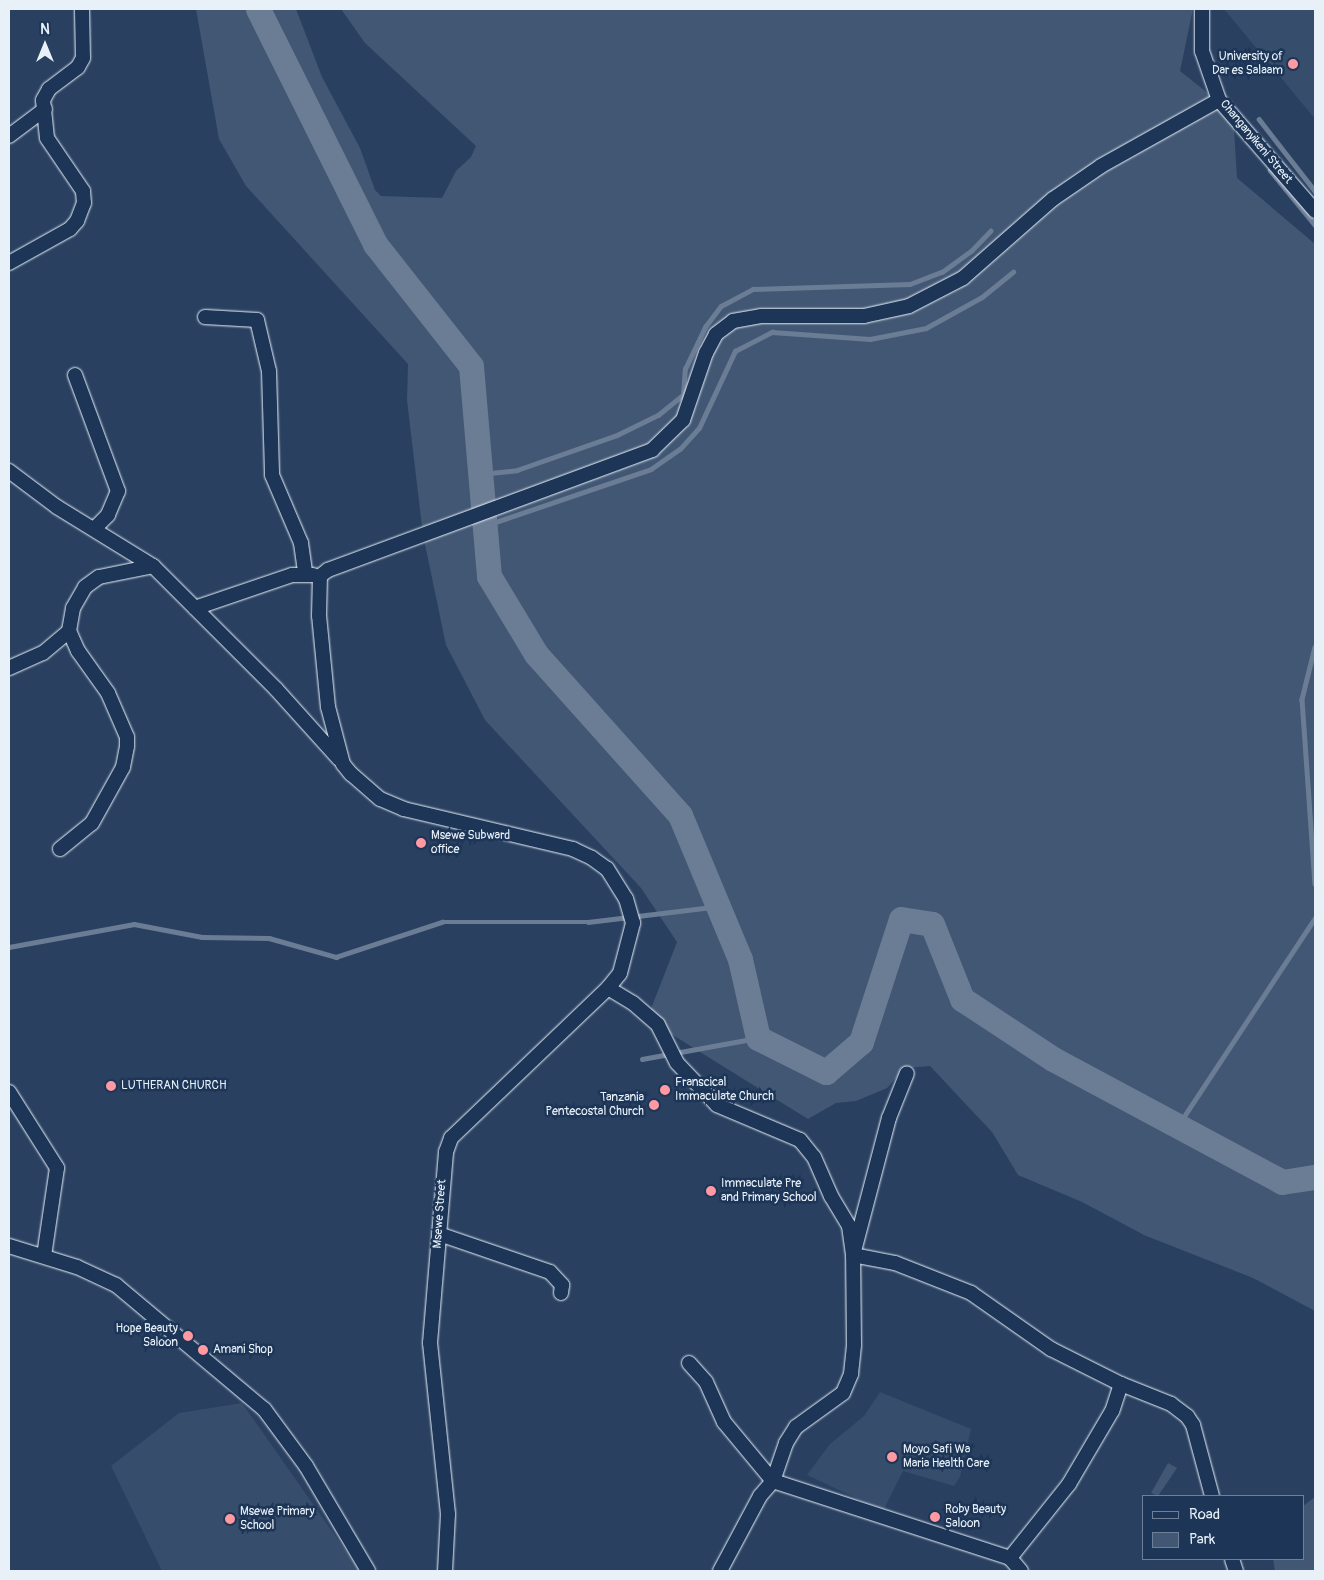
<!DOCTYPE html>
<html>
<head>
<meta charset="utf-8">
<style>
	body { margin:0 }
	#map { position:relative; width:1324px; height:1580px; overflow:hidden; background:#294061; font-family:Pangolin,sans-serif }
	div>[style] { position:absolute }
	.built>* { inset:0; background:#364d6b }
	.green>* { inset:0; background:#415774 }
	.stream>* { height:4.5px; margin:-2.25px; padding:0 2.25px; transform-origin:2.25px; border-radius:2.25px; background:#6b7c95 }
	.river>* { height:25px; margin:-12.5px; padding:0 12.5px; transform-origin:12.5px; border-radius:12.5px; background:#6b7c95 }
	.roads { filter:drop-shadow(0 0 1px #e8f1f8) drop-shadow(0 0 1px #e8f1f8) }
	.street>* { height:14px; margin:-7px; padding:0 7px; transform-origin:7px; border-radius:7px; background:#1d3557 }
	.dots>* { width:14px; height:14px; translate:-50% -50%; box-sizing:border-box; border:2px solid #1d3557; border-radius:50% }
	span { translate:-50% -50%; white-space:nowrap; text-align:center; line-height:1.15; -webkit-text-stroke:5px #1d3557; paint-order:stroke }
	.poi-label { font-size:12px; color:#e8f1f8 }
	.right { translate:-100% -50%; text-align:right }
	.left { translate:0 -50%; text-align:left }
	.street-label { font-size:12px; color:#e8f1f8 }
	.frame { position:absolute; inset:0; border:10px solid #e8f1f8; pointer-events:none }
	.legend { position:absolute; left:1142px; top:1495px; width:162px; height:65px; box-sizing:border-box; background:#1d3557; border:1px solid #6e8097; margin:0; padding:6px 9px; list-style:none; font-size:15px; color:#e8f1f8 }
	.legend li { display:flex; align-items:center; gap:10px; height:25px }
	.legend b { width:25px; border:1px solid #6e8097 }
	.north { position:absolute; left:20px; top:20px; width:50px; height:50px; -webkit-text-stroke:4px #1d3557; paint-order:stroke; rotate:0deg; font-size:14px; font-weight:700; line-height:20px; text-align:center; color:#e8f1f8 }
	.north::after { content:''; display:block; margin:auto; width:18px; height:22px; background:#e8f1f8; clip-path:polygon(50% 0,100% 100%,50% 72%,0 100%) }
</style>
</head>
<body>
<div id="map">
	<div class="built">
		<i style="clip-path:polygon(1224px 9px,1315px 9px,1315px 119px)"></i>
		<i style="clip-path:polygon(880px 1392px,971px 1429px,960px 1477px,954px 1486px,903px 1471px,883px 1511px,807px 1475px,830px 1444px,864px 1416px)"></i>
		<i style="clip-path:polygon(242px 1403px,360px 1571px,162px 1571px,111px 1466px,179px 1413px)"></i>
	</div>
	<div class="green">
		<i style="clip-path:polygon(196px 9px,296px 9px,322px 77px,360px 148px,375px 190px,381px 196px,442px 198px,456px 171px,471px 157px,476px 146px,365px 43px,341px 9px,1193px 9px,1180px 71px,1233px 113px,1237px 178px,1315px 244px,1315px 1311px,1253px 1278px,1144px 1235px,1082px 1202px,1018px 1175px,992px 1132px,930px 1066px,905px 1068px,887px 1088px,856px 1101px,836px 1103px,808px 1119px,647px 1019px,677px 942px,641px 888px,485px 720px,446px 645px,423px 535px,407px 400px,408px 364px,246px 186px,219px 139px)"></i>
		<i style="clip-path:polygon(1168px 1463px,1177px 1468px,1158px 1496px,1151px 1493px)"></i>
		<i style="clip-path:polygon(1315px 1497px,1315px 1571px,1275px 1571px,1273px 1559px,1303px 1559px,1303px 1506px)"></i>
	</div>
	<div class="stream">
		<i style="left:1259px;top:119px;width:91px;rotate:52.1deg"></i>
		<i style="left:1270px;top:170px;width:71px;rotate:50.7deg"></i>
		<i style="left:481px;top:474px;width:36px;rotate:-6deg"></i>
		<i style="left:517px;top:470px;width:106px;rotate:-19.3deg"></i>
		<i style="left:617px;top:435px;width:46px;rotate:-26deg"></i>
		<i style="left:658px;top:415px;width:32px;rotate:-39deg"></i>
		<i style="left:683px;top:395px;width:26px;rotate:-86deg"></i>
		<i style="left:685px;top:369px;width:47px;rotate:-64.5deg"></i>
		<i style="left:705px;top:327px;width:26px;rotate:-53deg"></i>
		<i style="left:721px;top:306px;width:36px;rotate:-28deg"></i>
		<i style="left:753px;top:289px;width:157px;rotate:-1.8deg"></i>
		<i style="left:910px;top:284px;width:34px;rotate:-21deg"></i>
		<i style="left:942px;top:272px;width:36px;rotate:-36deg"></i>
		<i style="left:971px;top:251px;width:28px;rotate:-46deg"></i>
		<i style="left:484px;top:526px;width:176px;rotate:-18.8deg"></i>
		<i style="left:651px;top:469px;width:35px;rotate:-35deg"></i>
		<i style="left:680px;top:449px;width:28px;rotate:-48deg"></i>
		<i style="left:699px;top:428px;width:85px;rotate:-64.9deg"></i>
		<i style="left:735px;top:351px;width:42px;rotate:-27.2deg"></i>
		<i style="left:772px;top:332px;width:98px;rotate:4.1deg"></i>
		<i style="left:870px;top:339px;width:57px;rotate:-11.1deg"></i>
		<i style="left:926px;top:328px;width:64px;rotate:-29deg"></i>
		<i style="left:982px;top:297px;width:40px;rotate:-39deg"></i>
		<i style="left:1315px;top:647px;width:54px;rotate:104deg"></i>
		<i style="left:1302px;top:699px;width:185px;rotate:86deg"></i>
		<i style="left:9px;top:947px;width:127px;rotate:-10.4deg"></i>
		<i style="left:134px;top:924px;width:69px;rotate:10.8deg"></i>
		<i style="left:202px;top:937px;width:67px;rotate:0.9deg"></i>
		<i style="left:269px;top:938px;width:70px;rotate:15.8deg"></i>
		<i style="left:336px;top:957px;width:112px;rotate:-18.3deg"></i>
		<i style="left:442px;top:922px;width:146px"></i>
		<i style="left:588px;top:922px;width:133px;rotate:-6.9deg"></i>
		<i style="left:642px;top:1059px;width:118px;rotate:-10.3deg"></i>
		<i style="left:1179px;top:1124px;width:247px;rotate:-56.6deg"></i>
	</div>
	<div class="river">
		<i style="left:258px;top:9px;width:263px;rotate:63.5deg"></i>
		<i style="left:375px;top:244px;width:155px;rotate:51.8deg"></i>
		<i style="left:471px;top:366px;width:211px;rotate:85.1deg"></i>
		<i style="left:489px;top:576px;width:91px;rotate:58.9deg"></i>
		<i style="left:536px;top:654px;width:216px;rotate:48.2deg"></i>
		<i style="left:680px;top:815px;width:156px;rotate:67.4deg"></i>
		<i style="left:740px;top:959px;width:81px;rotate:77.2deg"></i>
		<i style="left:758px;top:1038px;width:76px;rotate:26.6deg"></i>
		<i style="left:826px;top:1072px;width:46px;rotate:-40.6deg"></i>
		<i style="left:861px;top:1042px;width:129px;rotate:-72deg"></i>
		<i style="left:901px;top:919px;width:31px;rotate:9deg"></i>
		<i style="left:932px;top:924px;width:81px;rotate:68.2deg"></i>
		<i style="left:962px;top:999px;width:109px;rotate:33.4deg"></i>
		<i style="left:1053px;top:1059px;width:260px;rotate:28.2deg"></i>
		<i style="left:1282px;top:1182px;width:33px;rotate:-9deg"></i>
	</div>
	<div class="roads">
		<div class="street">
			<i style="left:1202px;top:9px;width:42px;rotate:90deg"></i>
			<i style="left:1202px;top:51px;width:52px;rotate:70.9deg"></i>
			<i style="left:1219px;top:100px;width:147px;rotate:49.1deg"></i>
			<i style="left:9px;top:136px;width:45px;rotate:-36.9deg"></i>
			<i style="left:9px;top:263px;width:70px;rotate:-29.1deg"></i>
			<i style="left:70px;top:229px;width:11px;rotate:-49deg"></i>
			<i style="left:77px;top:221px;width:19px;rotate:-69deg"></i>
			<i style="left:84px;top:203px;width:12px;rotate:-95deg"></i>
			<i style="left:83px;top:191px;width:64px;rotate:-124.2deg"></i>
			<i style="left:47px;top:138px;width:38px;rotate:-96deg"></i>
			<i style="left:43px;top:100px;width:13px;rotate:-61deg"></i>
			<i style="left:49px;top:89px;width:36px;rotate:-37deg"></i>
			<i style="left:78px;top:67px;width:10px;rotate:-61deg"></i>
			<i style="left:83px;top:58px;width:49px;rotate:-91.2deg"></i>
			<i style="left:205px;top:317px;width:52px;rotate:3.3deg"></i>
			<i style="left:257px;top:320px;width:52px;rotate:76.8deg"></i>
			<i style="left:269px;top:371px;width:104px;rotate:88.3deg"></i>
			<i style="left:272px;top:475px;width:74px;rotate:66.9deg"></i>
			<i style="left:301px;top:543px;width:30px;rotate:82deg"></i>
			<i style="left:75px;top:375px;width:124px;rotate:69.7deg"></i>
			<i style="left:118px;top:491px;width:26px;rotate:113deg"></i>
			<i style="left:108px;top:515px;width:20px;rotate:135deg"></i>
			<i style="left:9px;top:471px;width:60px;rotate:36.9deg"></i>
			<i style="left:57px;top:507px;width:113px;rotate:31.6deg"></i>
			<i style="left:153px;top:566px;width:174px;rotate:45deg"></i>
			<i style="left:276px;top:689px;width:94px;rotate:48deg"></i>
			<i style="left:195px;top:608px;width:102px;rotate:-18.8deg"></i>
			<i style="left:292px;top:575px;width:21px"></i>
			<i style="left:9px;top:668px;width:37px;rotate:-24deg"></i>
			<i style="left:43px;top:653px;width:34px;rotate:-40deg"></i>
			<i style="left:60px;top:849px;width:41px;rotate:-39.1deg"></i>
			<i style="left:92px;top:823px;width:64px;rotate:-61deg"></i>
			<i style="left:123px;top:767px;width:21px;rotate:-79deg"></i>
			<i style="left:127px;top:746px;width:9px;rotate:-90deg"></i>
			<i style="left:127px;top:737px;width:48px;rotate:-113.4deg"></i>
			<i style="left:108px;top:693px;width:52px;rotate:-125.5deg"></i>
			<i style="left:78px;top:651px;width:22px;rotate:-114deg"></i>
			<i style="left:69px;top:631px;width:23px;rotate:-80deg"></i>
			<i style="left:73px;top:608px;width:24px;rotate:-60deg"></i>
			<i style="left:85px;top:587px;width:17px;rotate:-36deg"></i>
			<i style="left:99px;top:577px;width:55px;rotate:-11.5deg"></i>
			<i style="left:608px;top:988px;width:29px;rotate:31deg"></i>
			<i style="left:633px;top:1003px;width:33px;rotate:41deg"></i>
			<i style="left:658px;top:1025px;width:42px;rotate:63.4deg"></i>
			<i style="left:677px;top:1063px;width:58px;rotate:46.4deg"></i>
			<i style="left:717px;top:1105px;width:90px;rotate:22.9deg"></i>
			<i style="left:800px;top:1140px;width:22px;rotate:51deg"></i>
			<i style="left:814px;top:1157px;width:43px;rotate:66.4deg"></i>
			<i style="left:831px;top:1196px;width:35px;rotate:59deg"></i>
			<i style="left:849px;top:1226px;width:29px;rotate:82deg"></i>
			<i style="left:853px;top:1255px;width:43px;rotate:10.8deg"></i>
			<i style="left:895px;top:1263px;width:82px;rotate:21.5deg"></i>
			<i style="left:971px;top:1293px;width:98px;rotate:35deg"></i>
			<i style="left:1051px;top:1349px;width:78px;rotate:26.6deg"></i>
			<i style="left:1121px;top:1384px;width:28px;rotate:108deg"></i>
			<i style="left:1112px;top:1411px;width:85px;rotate:120.5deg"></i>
			<i style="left:1069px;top:1484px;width:95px;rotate:128.6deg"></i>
			<i style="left:9px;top:1092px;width:90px;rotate:57.7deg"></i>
			<i style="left:57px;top:1168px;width:89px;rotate:98.4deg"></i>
			<i style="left:439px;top:1234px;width:117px;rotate:18.9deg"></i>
			<i style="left:550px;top:1272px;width:18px;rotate:47deg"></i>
			<i style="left:562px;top:1285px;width:8px;rotate:97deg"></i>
			<i style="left:9px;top:1246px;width:71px;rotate:17.2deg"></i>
			<i style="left:77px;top:1267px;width:43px;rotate:24.8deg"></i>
			<i style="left:116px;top:1285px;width:193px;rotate:40deg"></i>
			<i style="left:264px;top:1409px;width:71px;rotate:53.6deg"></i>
			<i style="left:306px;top:1466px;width:122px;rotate:59.4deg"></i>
			<i style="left:689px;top:1363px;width:25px;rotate:48deg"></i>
			<i style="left:706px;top:1382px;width:44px;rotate:65.8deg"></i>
			<i style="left:724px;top:1422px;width:77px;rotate:50.3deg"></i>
			<i style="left:773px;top:1481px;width:249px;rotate:18deg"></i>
			<i style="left:1010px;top:1558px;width:17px;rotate:50deg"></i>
			<i style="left:1121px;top:1384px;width:54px;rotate:21.8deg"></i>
			<i style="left:1171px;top:1404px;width:20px;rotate:37deg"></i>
			<i style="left:1187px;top:1416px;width:11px;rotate:56deg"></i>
			<i style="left:1193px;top:1425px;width:73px;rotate:75deg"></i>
			<i style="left:1232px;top:1559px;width:13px;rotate:72deg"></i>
			<i style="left:445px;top:1571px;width:57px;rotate:-87deg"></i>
			<i style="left:448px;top:1514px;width:172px;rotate:-96deg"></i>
			<i style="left:430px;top:1343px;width:192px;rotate:-85.2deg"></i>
			<i style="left:446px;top:1152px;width:15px;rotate:-70deg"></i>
			<i style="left:451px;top:1138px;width:217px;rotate:-43.7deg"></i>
			<i style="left:608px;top:988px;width:19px;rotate:-51deg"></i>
			<i style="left:620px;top:973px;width:52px;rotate:-75.4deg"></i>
			<i style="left:633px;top:923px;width:25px;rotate:-106deg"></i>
			<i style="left:626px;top:899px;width:36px;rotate:-122deg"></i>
			<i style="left:607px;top:869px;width:19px;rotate:-144deg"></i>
			<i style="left:592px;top:858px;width:21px;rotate:-155deg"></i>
			<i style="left:573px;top:849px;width:174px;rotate:-166.7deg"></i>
			<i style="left:404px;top:809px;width:26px;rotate:-157deg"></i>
			<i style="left:380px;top:799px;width:38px;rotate:-139deg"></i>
			<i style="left:351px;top:774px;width:13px;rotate:-129deg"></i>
			<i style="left:343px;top:764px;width:59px;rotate:-104.7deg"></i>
			<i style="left:328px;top:707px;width:91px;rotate:-95.6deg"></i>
			<i style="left:319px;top:616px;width:40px;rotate:-88.6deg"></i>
			<i style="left:320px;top:576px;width:10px;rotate:-37deg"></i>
			<i style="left:328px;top:570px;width:346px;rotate:-20.3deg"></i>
			<i style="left:652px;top:450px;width:43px;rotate:-44.1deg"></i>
			<i style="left:683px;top:420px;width:71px;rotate:-71.1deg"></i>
			<i style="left:706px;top:353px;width:21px;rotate:-62deg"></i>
			<i style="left:716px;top:334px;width:21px;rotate:-37deg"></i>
			<i style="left:733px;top:321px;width:28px;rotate:-10deg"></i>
			<i style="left:761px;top:316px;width:103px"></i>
			<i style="left:864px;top:316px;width:46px;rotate:-12.5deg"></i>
			<i style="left:909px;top:306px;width:61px;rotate:-27.4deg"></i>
			<i style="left:963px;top:278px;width:120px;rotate:-41.3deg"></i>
			<i style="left:1053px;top:199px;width:58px;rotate:-34.5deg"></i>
			<i style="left:1101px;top:166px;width:135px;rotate:-29.2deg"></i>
			<i style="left:720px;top:1571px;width:85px;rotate:-61.9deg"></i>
			<i style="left:760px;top:1496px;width:20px;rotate:-49deg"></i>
			<i style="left:773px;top:1481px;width:40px;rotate:-71.1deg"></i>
			<i style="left:786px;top:1443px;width:19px;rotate:-58deg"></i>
			<i style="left:796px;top:1427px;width:58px;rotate:-35.9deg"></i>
			<i style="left:843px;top:1393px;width:21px;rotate:-67deg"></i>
			<i style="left:851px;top:1374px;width:30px;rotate:-84deg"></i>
			<i style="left:854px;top:1344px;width:89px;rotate:-90.6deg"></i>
			<i style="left:853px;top:1255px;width:142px;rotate:-75.3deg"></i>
			<i style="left:889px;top:1118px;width:48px;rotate:-68.2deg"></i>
		</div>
	</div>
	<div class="dots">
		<i style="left:1293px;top:64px;background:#ff9aa2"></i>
		<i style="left:421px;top:843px;background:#ff9aa2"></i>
		<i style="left:111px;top:1086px;background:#ff9aa2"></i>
		<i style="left:665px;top:1090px;background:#ff9aa2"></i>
		<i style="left:654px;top:1105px;background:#ff9aa2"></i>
		<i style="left:711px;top:1191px;background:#ff9aa2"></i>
		<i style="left:188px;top:1336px;background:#ff9aa2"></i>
		<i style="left:203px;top:1350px;background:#ff9aa2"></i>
		<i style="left:892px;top:1457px;background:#ff9aa2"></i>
		<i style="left:935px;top:1517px;background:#ff9aa2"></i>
		<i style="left:230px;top:1519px;background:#ff9aa2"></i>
	</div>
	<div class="poi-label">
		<span class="right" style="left:1283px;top:64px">University of<br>Dar es Salaam</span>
		<span class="left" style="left:431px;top:843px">Msewe Subward<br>office</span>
		<span class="left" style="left:675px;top:1090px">Franscical<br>Immaculate Church</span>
		<span class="left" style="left:121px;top:1086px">LUTHERAN CHURCH</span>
		<span class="right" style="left:644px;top:1105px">Tanzania<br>Pentecostal Church</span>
		<span class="left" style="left:721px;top:1191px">Immaculate Pre<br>and Primary School</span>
		<span class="right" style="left:178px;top:1336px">Hope Beauty<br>Saloon</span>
		<span class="left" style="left:213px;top:1350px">Amani Shop</span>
		<span class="left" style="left:903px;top:1457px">Moyo Safi Wa<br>Maria Health Care</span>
		<span class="left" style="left:945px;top:1517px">Roby Beauty<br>Saloon</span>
		<span class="left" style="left:240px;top:1519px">Msewe Primary<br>School</span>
	</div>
	<div class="street-label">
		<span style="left:1256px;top:142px;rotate:50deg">Changanyikeni Street</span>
		<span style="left:440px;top:1214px;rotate:-86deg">Msewe Street</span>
	</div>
	<div class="frame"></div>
	<ul class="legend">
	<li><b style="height:6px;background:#1d3557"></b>Road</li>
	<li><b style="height:14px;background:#415774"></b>Park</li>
	</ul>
	<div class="north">N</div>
</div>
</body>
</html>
